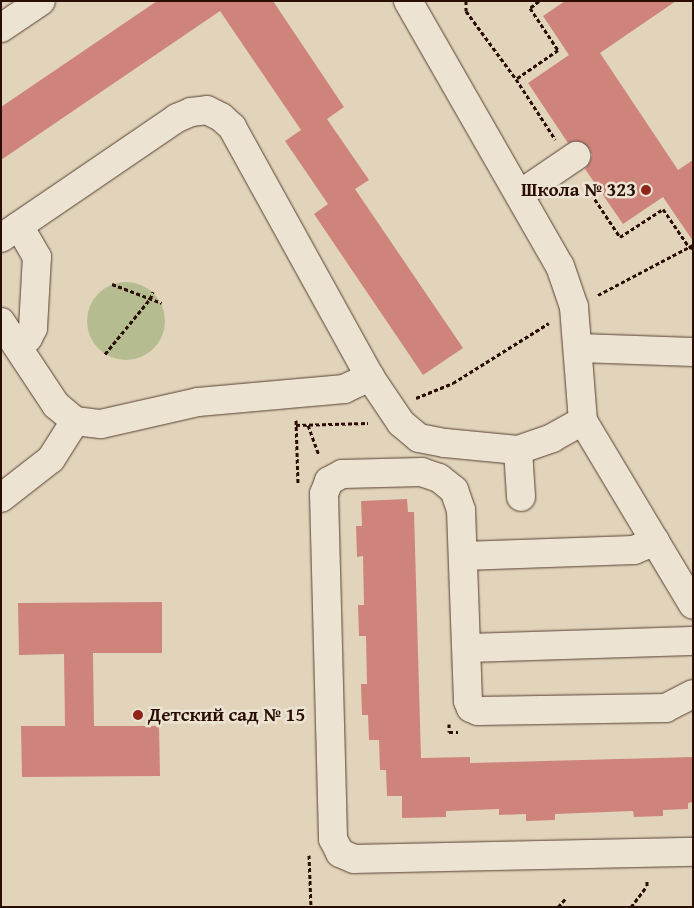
<!DOCTYPE html>
<html>
<head>
<meta charset="utf-8">
<style>
	body { margin:0 }
	#map { position:relative; width:694px; height:908px; overflow:hidden; background:#e2d4bb; font-family:"Gentium Book Plus",serif }
	div>[style] { position:absolute }
	.green>* { inset:0; background:#b5bc8f }
	.round { border-radius:50% }
	.building>* { inset:0; background:#ce847a }
	.path>* { height:3px; margin-top:-1.5px; transform-origin:0; background:repeating-linear-gradient(90deg,#2a0e04 0 4px,transparent 0 6.5px) }
	.roads { filter:drop-shadow(0 0 1px #584032) drop-shadow(0 0 1px #584032) }
	.minor>* { height:28px; margin:-14px; padding:0 14px; transform-origin:14px; border-radius:14px; background:#ece3d3 }
	.dots>* { width:14px; height:14px; translate:-50% -50%; box-sizing:border-box; border:2px solid #ece3d3; border-radius:50% }
	span { translate:-50% -50%; white-space:nowrap; text-align:center; line-height:1.15; -webkit-text-stroke:5px #ece3d3; paint-order:stroke }
	.poi-label { font-size:19px; color:#2a0e04; font-weight:700 }
	.right { translate:-100% -50%; text-align:right }
	.left { translate:0 -50%; text-align:left }
	.frame { position:absolute; inset:0; border:2px solid #2a0e04; pointer-events:none }
</style>
</head>
<body>
<div id="map">
	<div class="green">
		<i class="round" style="left:87px;top:282px;width:78px;height:78px"></i>
	</div>
	<div class="building">
		<i style="clip-path:polygon(157px 1px,273px 1px,344px 107px,327px 119px,369px 180px,355px 189px,463px 348px,423px 375px,314px 214px,328px 204px,285px 141px,301px 130px,220px 11px,1px 160px,1px 107px)"></i>
		<i style="clip-path:polygon(565px 1px,676px 1px,600px 53px,678px 170px,693px 160px,693px 241px,663px 197px,623px 224px,585px 169px,590px 162px,592px 155px,589px 148px,582px 142px,574px 141px,568px 143px,528px 83px,569px 55px,543px 16px)"></i>
		<i style="clip-path:polygon(407px 499px,408px 512px,414px 512px,421px 758px,470px 757px,470px 763px,693px 757px,693px 802px,688px 803px,688px 809px,663px 810px,663px 816px,634px 817px,633px 811px,580px 813px,555px 814px,555px 820px,526px 821px,526px 814px,499px 815px,499px 809px,446px 811px,446px 817px,402px 818px,402px 796px,387px 796px,386px 770px,380px 770px,379px 740px,369px 740px,368px 715px,362px 715px,361px 684px,367px 684px,366px 636px,359px 636px,358px 605px,364px 605px,363px 556px,357px 557px,356px 526px,362px 526px,361px 501px)"></i>
		<i style="clip-path:polygon(162px 602px,162px 653px,93px 653px,94px 726px,159px 726px,160px 776px,22px 777px,21px 726px,65px 726px,64px 654px,19px 655px,18px 603px)"></i>
	</div>
	<div class="path">
		<i style="left:466px;top:1px;width:10px;rotate:90deg"></i>
		<i style="left:466px;top:11px;width:84px;rotate:53.7deg"></i>
		<i style="left:539px;top:1px;width:11px;rotate:142deg"></i>
		<i style="left:530px;top:8px;width:50px;rotate:56.3deg"></i>
		<i style="left:558px;top:50px;width:51px;rotate:145.4deg"></i>
		<i style="left:516px;top:79px;width:72px;rotate:57deg"></i>
		<i style="left:584px;top:183px;width:65px;rotate:56.3deg"></i>
		<i style="left:620px;top:237px;width:51px;rotate:-33.1deg"></i>
		<i style="left:663px;top:209px;width:46px;rotate:55.6deg"></i>
		<i style="left:689px;top:247px;width:4px;rotate:-27deg"></i>
		<i style="left:112px;top:284px;width:53px;rotate:20.8deg"></i>
		<i style="left:598px;top:295px;width:103px;rotate:-27.8deg"></i>
		<i style="left:689px;top:247px;width:4px;rotate:14deg"></i>
		<i style="left:105px;top:354px;width:71px;rotate:-50.7deg"></i>
		<i style="left:150px;top:299px;width:8px;rotate:-67deg"></i>
		<i style="left:416px;top:398px;width:40px;rotate:-22deg"></i>
		<i style="left:453px;top:383px;width:113px;rotate:-32deg"></i>
		<i style="left:296px;top:420px;width:64px;rotate:88.2deg"></i>
		<i style="left:296px;top:425px;width:72px;rotate:-1.6deg"></i>
		<i style="left:308px;top:425px;width:32px;rotate:70deg"></i>
		<i style="left:449px;top:724px;width:8px;rotate:90deg"></i>
		<i style="left:449px;top:732px;width:9px"></i>
		<i style="left:309px;top:855px;width:52px;rotate:87.8deg"></i>
		<i style="left:558px;top:907px;width:12px;rotate:-48deg"></i>
		<i style="left:631px;top:907px;width:26px;rotate:-53deg"></i>
		<i style="left:647px;top:886px;width:6px;rotate:-90deg"></i>
	</div>
	<div class="roads">
		<div class="minor">
			<i style="left:408px;top:1px;width:305px;rotate:60.2deg"></i>
			<i style="left:560px;top:266px;width:43px;rotate:71.1deg"></i>
			<i style="left:574px;top:307px;width:114px;rotate:85.5deg"></i>
			<i style="left:583px;top:421px;width:214px;rotate:59.1deg"></i>
			<i style="left:1px;top:28px;width:48px;rotate:-34deg"></i>
			<i style="left:520px;top:194px;width:68px;rotate:-34.2deg"></i>
			<i style="left:1px;top:238px;width:213px;rotate:-34.3deg"></i>
			<i style="left:177px;top:118px;width:15px;rotate:-23deg"></i>
			<i style="left:191px;top:112px;width:16px;rotate:-7deg"></i>
			<i style="left:207px;top:110px;width:16px;rotate:27deg"></i>
			<i style="left:221px;top:117px;width:15px;rotate:42deg"></i>
			<i style="left:232px;top:127px;width:286px;rotate:61.1deg"></i>
			<i style="left:1px;top:322px;width:100px;rotate:56.5deg"></i>
			<i style="left:56px;top:405px;width:25px;rotate:40deg"></i>
			<i style="left:19px;top:347px;width:13px;rotate:-45deg"></i>
			<i style="left:28px;top:338px;width:11px;rotate:-63deg"></i>
			<i style="left:33px;top:328px;width:71px;rotate:-86.8deg"></i>
			<i style="left:37px;top:257px;width:36px;rotate:-120deg"></i>
			<i style="left:579px;top:348px;width:114px;rotate:2deg"></i>
			<i style="left:518px;top:450px;width:47px;rotate:86.3deg"></i>
			<i style="left:1px;top:498px;width:63px;rotate:-38deg"></i>
			<i style="left:51px;top:459px;width:45px;rotate:-57.7deg"></i>
			<i style="left:75px;top:421px;width:26px;rotate:7deg"></i>
			<i style="left:101px;top:424px;width:99px;rotate:-12.8deg"></i>
			<i style="left:198px;top:402px;width:147px;rotate:-5.1deg"></i>
			<i style="left:344px;top:389px;width:29px;rotate:-25deg"></i>
			<i style="left:370px;top:377px;width:55px;rotate:56deg"></i>
			<i style="left:401px;top:423px;width:23px;rotate:40deg"></i>
			<i style="left:419px;top:438px;width:26px;rotate:11deg"></i>
			<i style="left:445px;top:443px;width:73px;rotate:5.5deg"></i>
			<i style="left:518px;top:450px;width:36px;rotate:-19deg"></i>
			<i style="left:552px;top:438px;width:35px;rotate:-29deg"></i>
			<i style="left:463px;top:556px;width:171px;rotate:-2deg"></i>
			<i style="left:634px;top:550px;width:23px;rotate:-23deg"></i>
			<i style="left:467px;top:648px;width:226px;rotate:-1.8deg"></i>
			<i style="left:693px;top:694px;width:30px;rotate:153deg"></i>
			<i style="left:666px;top:708px;width:188px;rotate:179.1deg"></i>
			<i style="left:478px;top:711px;width:8px;rotate:-157deg"></i>
			<i style="left:471px;top:708px;width:8px;rotate:-113deg"></i>
			<i style="left:468px;top:701px;width:191px;rotate:-92.1deg"></i>
			<i style="left:461px;top:510px;width:21px;rotate:-109deg"></i>
			<i style="left:454px;top:490px;width:19px;rotate:-141deg"></i>
			<i style="left:439px;top:478px;width:18px;rotate:-161deg"></i>
			<i style="left:422px;top:472px;width:80px;rotate:178.6deg"></i>
			<i style="left:342px;top:474px;width:15px;rotate:152deg"></i>
			<i style="left:329px;top:481px;width:14px;rotate:111deg"></i>
			<i style="left:324px;top:494px;width:345px;rotate:88.5deg"></i>
			<i style="left:333px;top:839px;width:16px;rotate:63deg"></i>
			<i style="left:340px;top:853px;width:15px;rotate:23deg"></i>
			<i style="left:354px;top:859px;width:339px;rotate:-1.2deg"></i>
		</div>
	</div>
	<div class="dots">
		<i style="left:646px;top:190px;background:#8f2418"></i>
		<i style="left:138px;top:715px;background:#8f2418"></i>
	</div>
	<div class="poi-label">
		<span class="right" style="left:636px;top:190px">Школа № 323</span>
		<span class="left" style="left:148px;top:715px">Детский сад № 15</span>
	</div>
	<div class="frame"></div>
</div>
</body>
</html>
